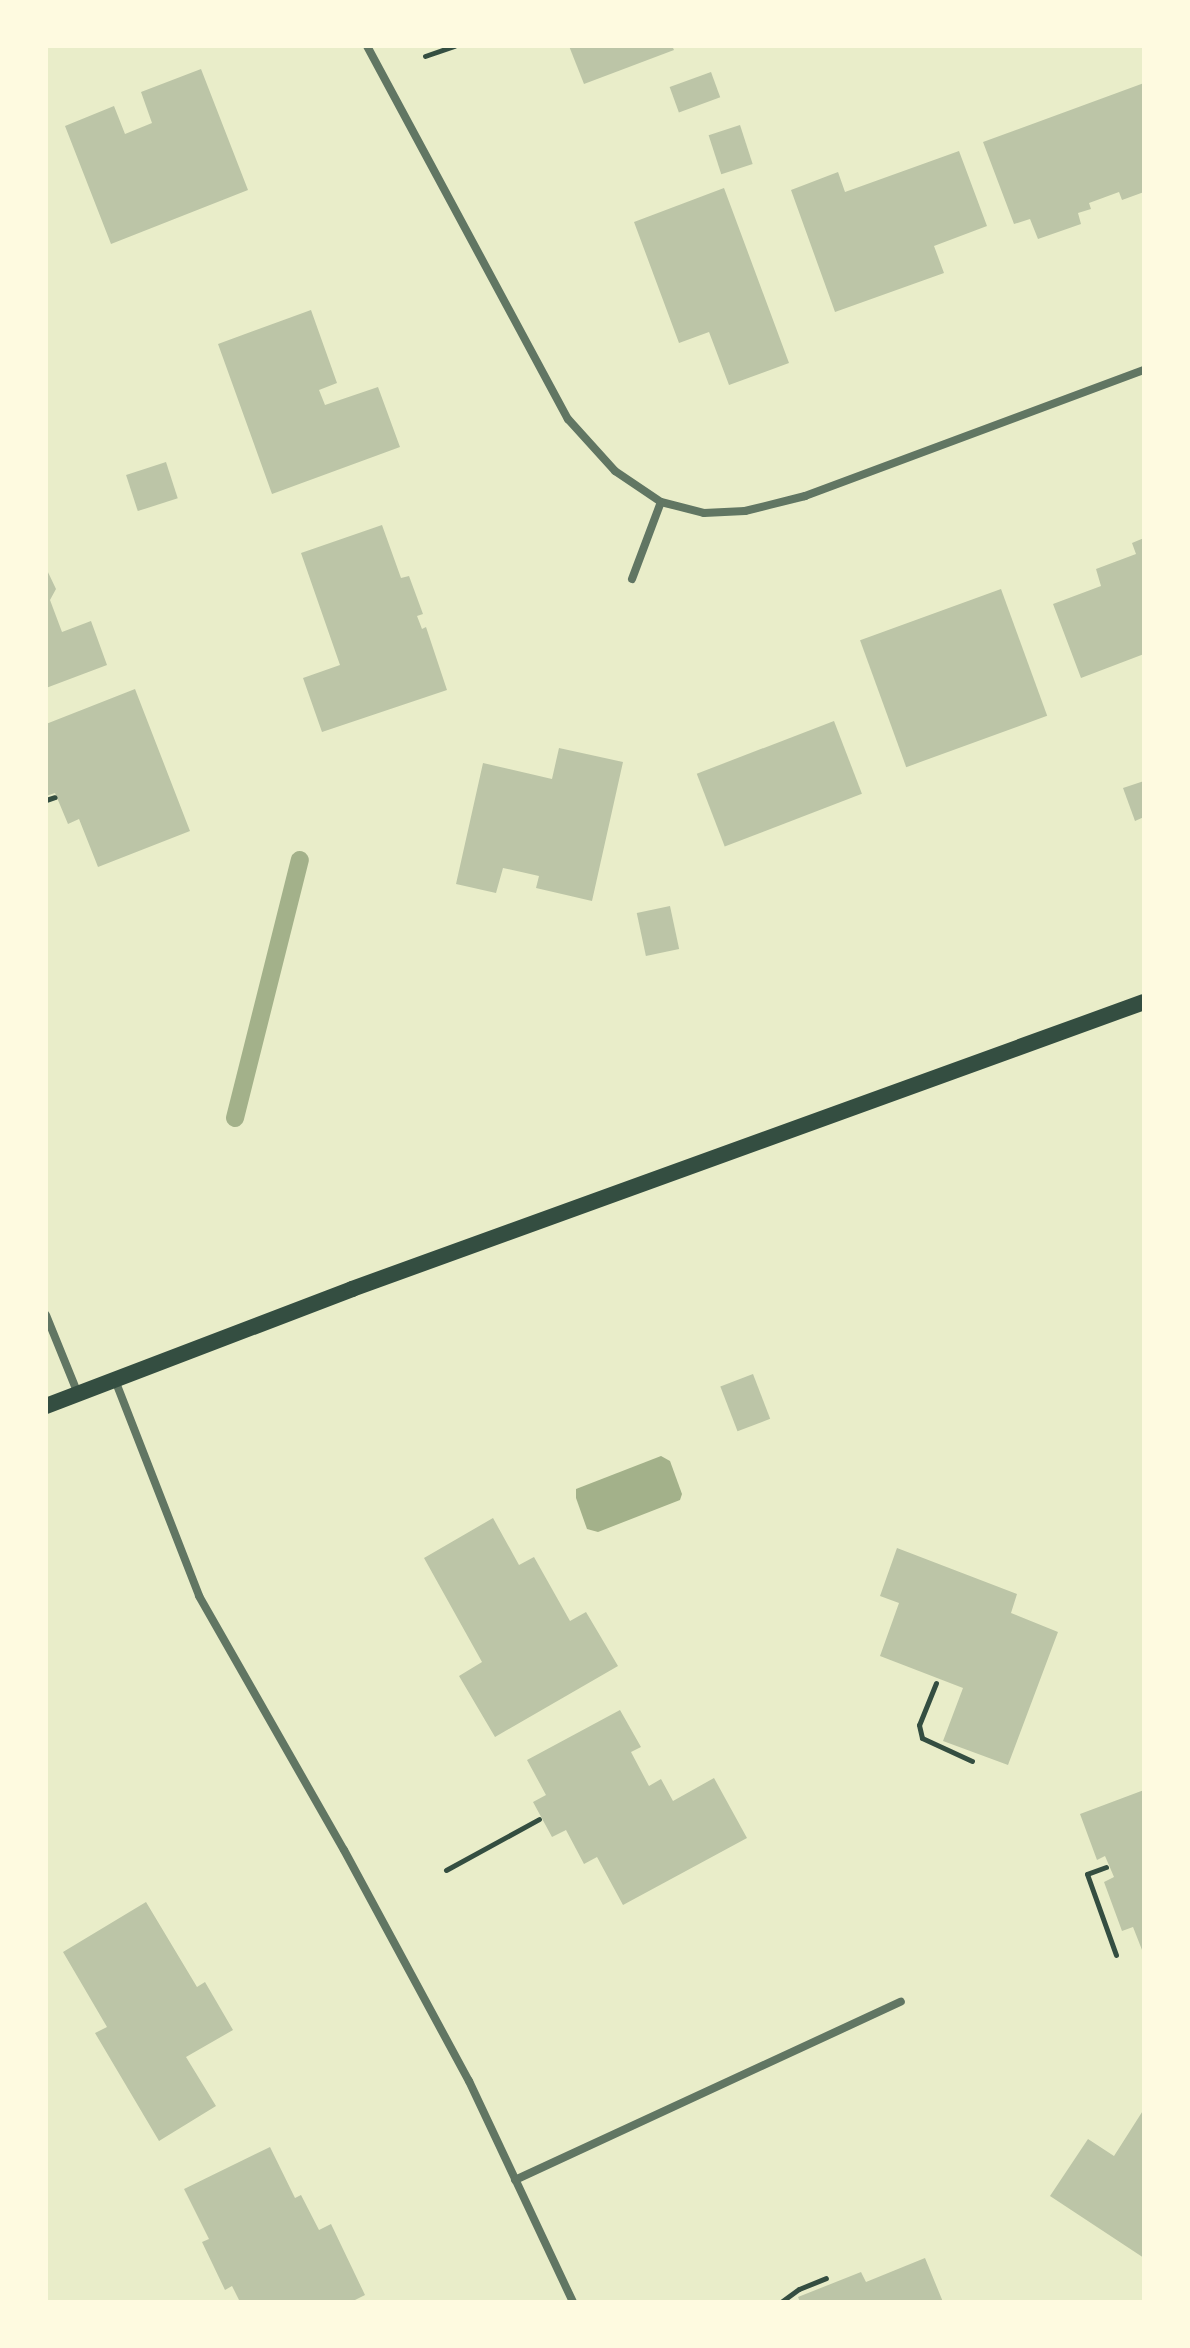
<!DOCTYPE html>
<html>
<head>
<meta charset="utf-8">
<style>
	body { margin:0 }
	#map { position:relative; width:1190px; height:2348px; overflow:hidden; background:#e9edc9; font-family:"Public Sans",sans-serif }
	div>[style] { position:absolute }
	.water>* { inset:0; background:#a3b18a }
	.stream>* { height:18px; margin:-9px; padding:0 9px; transform-origin:9px; border-radius:9px; background:#a3b18a }
	.building>* { inset:0; background:#bcc5a7; transform-origin:0 0 }
	.path>* { height:5px; margin:-2.5px; padding:0 2.5px; transform-origin:2.5px; border-radius:2.5px; background:#344e41 }
	.minor>* { height:8px; margin:-4px; padding:0 4px; transform-origin:4px; border-radius:4px; background:#617663 }
	.secondary>* { height:16px; margin:-8px; padding:0 8px; transform-origin:8px; border-radius:8px; background:#344e41 }
	span { translate:-50% -50%; white-space:nowrap; text-align:center; line-height:1.15; -webkit-text-stroke:7px #fefae0; paint-order:stroke }
	.frame { position:absolute; inset:0; border:48px solid #fefae0; pointer-events:none }
</style>
</head>
<body>
<div id="map">
	<div class="water">
		<i style="clip-path:polygon(661px 1456px,670px 1461px,682px 1494px,680px 1500px,598px 1532px,587px 1529px,576px 1498px,576px 1489px)"></i>
	</div>
	<div class="stream">
		<i style="left:235px;top:1118px;width:266px;rotate:-75.9deg"></i>
	</div>
	<div class="building">
		<i style="clip-path:polygon(569px 46px,672px 46px,674px 50px,584px 84px)"></i>
		<i style="clip-path:polygon(201px 69px,248px 190px,111px 244px,65px 126px,114px 106px,125px 134px,152px 123px,141px 92px)"></i>
		<i style="left:711px;top:72px;width:27px;height:44px;rotate:70deg"></i>
		<i style="clip-path:polygon(1144px 83px,1144px 192px,1122px 200px,1119px 192px,1089px 203px,1091px 209px,1078px 213px,1081px 224px,1038px 239px,1030px 219px,1014px 224px,983px 142px)"></i>
		<i style="left:740px;top:125px;width:41px;height:33px;rotate:72deg"></i>
		<i style="clip-path:polygon(959px 151px,987px 226px,934px 246px,944px 273px,835px 312px,791px 190px,838px 172px,845px 192px)"></i>
		<i style="clip-path:polygon(724px 188px,789px 363px,729px 385px,709px 332px,679px 343px,634px 222px)"></i>
		<i style="clip-path:polygon(311px 310px,337px 383px,319px 390px,325px 405px,378px 387px,400px 447px,272px 494px,218px 344px)"></i>
		<i style="left:166px;top:462px;width:38px;height:42px;rotate:72deg"></i>
		<i style="clip-path:polygon(382px 525px,401px 578px,409px 576px,423px 614px,417px 616px,422px 629px,426px 627px,447px 690px,322px 732px,303px 678px,340px 665px,301px 553px)"></i>
		<i style="clip-path:polygon(1144px 538px,1144px 654px,1081px 678px,1053px 604px,1101px 586px,1096px 569px,1136px 554px,1132px 543px)"></i>
		<i style="clip-path:polygon(46px 568px,56px 589px,50px 600px,62px 632px,91px 621px,107px 665px,46px 688px)"></i>
		<i style="left:1001px;top:589px;width:135px;height:150px;rotate:70deg"></i>
		<i style="clip-path:polygon(135px 689px,190px 831px,98px 867px,79px 819px,68px 824px,55px 793px,46px 796px,46px 724px)"></i>
		<i style="left:834px;top:721px;width:78px;height:147px;rotate:69deg"></i>
		<i style="clip-path:polygon(559px 748px,623px 762px,592px 901px,536px 888px,539px 876px,503px 868px,496px 893px,456px 884px,483px 763px,552px 779px)"></i>
		<i style="clip-path:polygon(1144px 781px,1144px 817px,1135px 821px,1123px 788px)"></i>
		<i style="left:670px;top:906px;width:44px;height:34px;rotate:78deg"></i>
		<i style="left:753px;top:1374px;width:48px;height:35px;rotate:69deg"></i>
		<i style="clip-path:polygon(493px 1518px,519px 1565px,534px 1557px,570px 1621px,586px 1612px,618px 1666px,495px 1737px,459px 1676px,482px 1662px,424px 1558px)"></i>
		<i style="clip-path:polygon(897px 1548px,1017px 1594px,1011px 1613px,1058px 1632px,1008px 1765px,943px 1741px,963px 1688px,880px 1656px,899px 1603px,880px 1596px)"></i>
		<i style="clip-path:polygon(620px 1710px,641px 1747px,631px 1752px,649px 1786px,661px 1779px,673px 1801px,714px 1778px,747px 1838px,623px 1905px,597px 1857px,584px 1864px,566px 1830px,552px 1837px,533px 1802px,546px 1795px,527px 1760px)"></i>
		<i style="clip-path:polygon(1144px 1790px,1144px 1955px,1133px 1927px,1122px 1931px,1104px 1882px,1114px 1877px,1105px 1856px,1097px 1860px,1080px 1814px)"></i>
		<i style="clip-path:polygon(146px 1902px,197px 1987px,205px 1982px,233px 2030px,186px 2057px,216px 2106px,159px 2141px,95px 2033px,107px 2027px,63px 1952px)"></i>
		<i style="clip-path:polygon(1144px 2109px,1144px 2258px,1050px 2196px,1088px 2139px,1114px 2156px)"></i>
		<i style="clip-path:polygon(270px 2147px,295px 2198px,301px 2195px,319px 2230px,331px 2224px,365px 2295px,351px 2302px,240px 2302px,232px 2286px,225px 2290px,202px 2242px,209px 2239px,184px 2189px)"></i>
		<i style="clip-path:polygon(925px 2258px,943px 2302px,800px 2302px,798px 2297px,861px 2272px,866px 2282px)"></i>
	</div>
	<div class="path">
		<i style="left:425px;top:56px;width:31px;rotate:-19deg"></i>
		<i style="left:46px;top:800px;width:9px;rotate:-18deg"></i>
		<i style="left:936px;top:1683px;width:45px;rotate:112deg"></i>
		<i style="left:919px;top:1725px;width:13px;rotate:77deg"></i>
		<i style="left:922px;top:1738px;width:55px;rotate:24.7deg"></i>
		<i style="left:1106px;top:1867px;width:20px;rotate:160deg"></i>
		<i style="left:1087px;top:1874px;width:86px;rotate:70.3deg"></i>
		<i style="left:446px;top:1870px;width:106px;rotate:-28.7deg"></i>
		<i style="left:781px;top:2302px;width:22px;rotate:-36deg"></i>
		<i style="left:799px;top:2289px;width:29px;rotate:-22deg"></i>
	</div>
	<div class="minor">
		<i style="left:367px;top:46px;width:424px;rotate:61.7deg"></i>
		<i style="left:568px;top:419px;width:70px;rotate:47.9deg"></i>
		<i style="left:615px;top:471px;width:55px;rotate:34deg"></i>
		<i style="left:661px;top:502px;width:44px;rotate:14.3deg"></i>
		<i style="left:704px;top:513px;width:41px;rotate:-2.8deg"></i>
		<i style="left:745px;top:511px;width:62px;rotate:-14deg"></i>
		<i style="left:805px;top:496px;width:362px;rotate:-20.4deg"></i>
		<i style="left:632px;top:579px;width:82px;rotate:-69.4deg"></i>
		<i style="left:46px;top:1315px;width:85px;rotate:67.9deg"></i>
		<i style="left:115px;top:1380px;width:232px;rotate:68.7deg"></i>
		<i style="left:199px;top:1596px;width:292px;rotate:60.3deg"></i>
		<i style="left:344px;top:1850px;width:263px;rotate:61.6deg"></i>
		<i style="left:469px;top:2081px;width:244px;rotate:64.8deg"></i>
		<i style="left:515px;top:2180px;width:425px;rotate:-24.8deg"></i>
	</div>
	<div class="secondary">
		<i style="left:46px;top:1406px;width:328px;rotate:-20.9deg"></i>
		<i style="left:352px;top:1289px;width:842px;rotate:-19.92deg"></i>
	</div>
	<div class="frame"></div>
</div>
</body>
</html>
